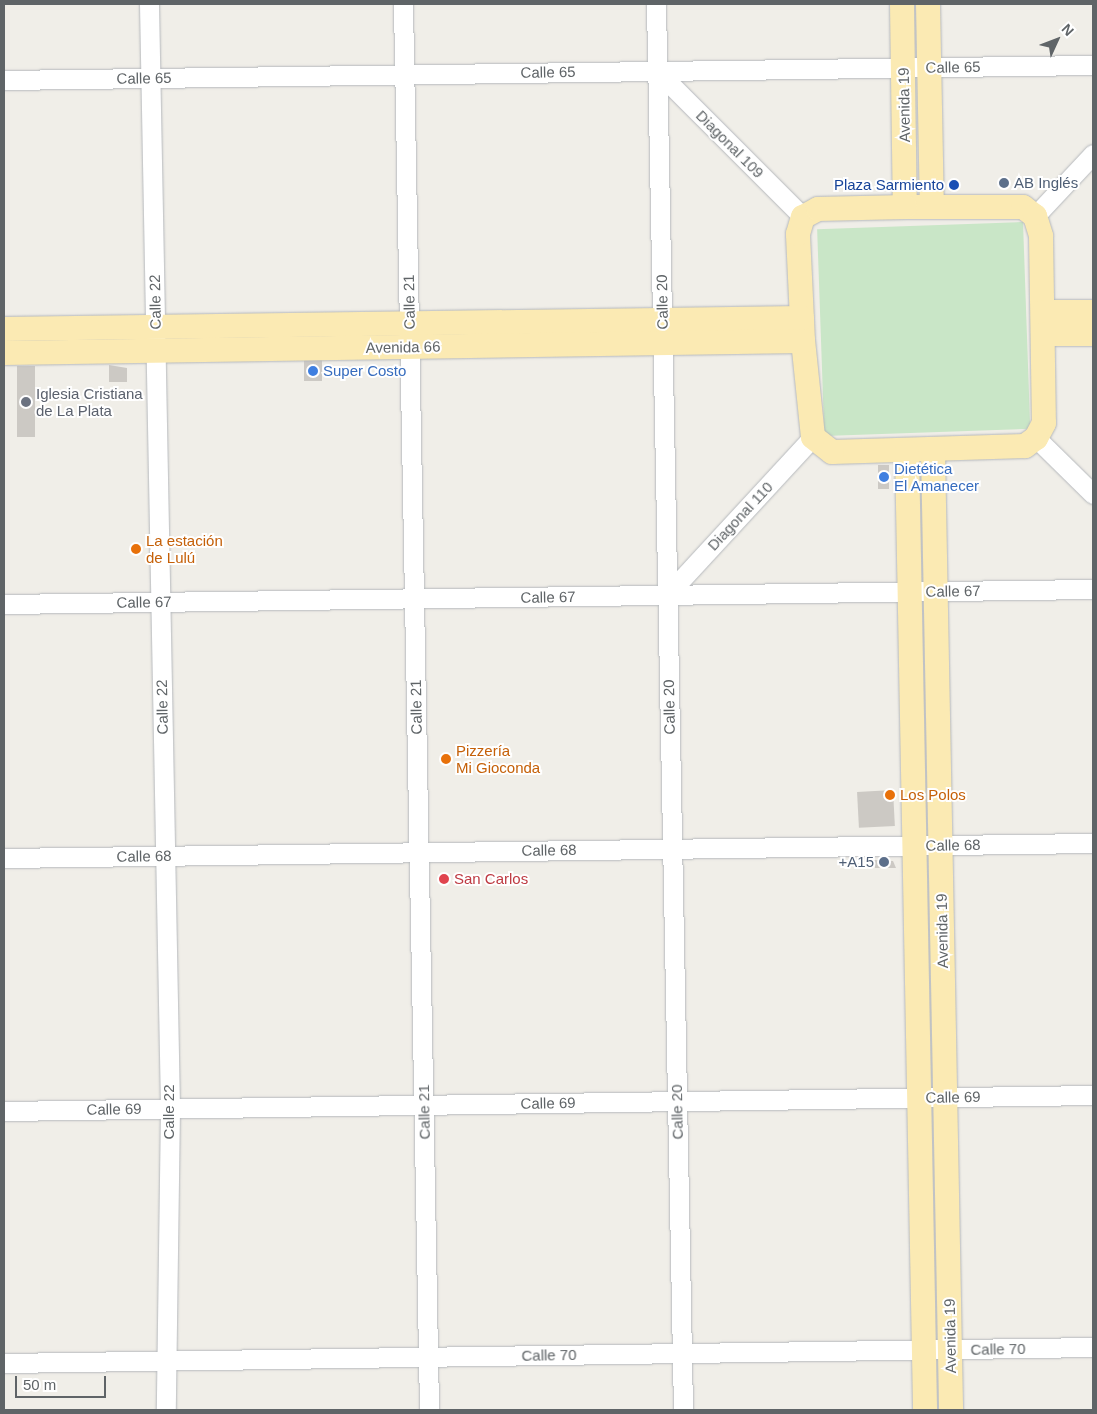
<!DOCTYPE html>
<html>
<head>
<meta charset="utf-8">
<style>
	body { margin:0 }
	#map { position:relative; width:1097px; height:1414px; overflow:hidden; background:#f0eee8; font-family:Helvetica,sans-serif }
	div>[style] { position:absolute }
	.green>* { inset:0; background:#c9e6c7; transform-origin:0 0 }
	.building>* { inset:0; background:#ccc9c4; transform-origin:0 0 }
	.roads { filter:drop-shadow(0 0 1px #b5b8bc) drop-shadow(0 0 1px #b5b8bc) }
	.minor>* { height:19px; margin:-9.5px; padding:0 9.5px; transform-origin:9.5px; border-radius:9.5px; background:#fff }
	.major>* { height:24px; margin:-12px; padding:0 12px; transform-origin:12px; border-radius:12px; background:#fbeab3 }
	.dots>* { width:14px; height:14px; translate:-50% -50%; box-sizing:border-box; border:2px solid #fff; border-radius:50% }
	span { translate:-50% -50%; white-space:nowrap; text-align:center; line-height:1.15; -webkit-text-stroke:4px #fff; paint-order:stroke }
	.street-label { font-size:15px; color:#5f6467 }
	.service-label { font-size:15px; color:#4e5e75 }
	.left { translate:0 -50%; text-align:left }
	.right { translate:-100% -50%; text-align:right }
	.transit-label { font-size:15px; color:#164399 }
	.shop-label { font-size:15px; color:#366cbe }
	.worship-label { font-size:15px; color:#5b616d }
	.food-label { font-size:15px; color:#c56008 }
	.health-label { font-size:15px; color:#be3a42 }
	.frame { position:absolute; inset:0; border:5px solid #5f6467; pointer-events:none }
	.north { position:absolute; left:1032px; top:15px; width:50px; height:50px; -webkit-text-stroke:4px #fff; paint-order:stroke; rotate:47deg; font-size:14px; font-weight:700; line-height:20px; text-align:center; color:#5f6467 }
	.north::after { content:''; display:block; margin:auto; width:18px; height:22px; background:#5f6467; clip-path:polygon(50% 0,100% 100%,50% 72%,0 100%) }
	.scale { position:absolute; left:15px; top:1376px; width:91px; height:22px; box-sizing:border-box; border:2px solid #5f6467; border-top:0; padding-left:6px; font-size:15px; line-height:18px; white-space:nowrap; color:#5f6467; -webkit-text-stroke:4px #fff; paint-order:stroke }
</style>
</head>
<body>
<div id="map">
	<div class="green">
		<i style="left:1023px;top:222px;width:207px;height:206px;rotate:88deg"></i>
	</div>
	<div class="building">
		<i style="left:304px;top:360px;width:18px;height:21px"></i>
		<i style="clip-path:polygon(109px 365px,127px 368px,127px 382px,109px 382px)"></i>
		<i style="left:17px;top:366px;width:18px;height:71px"></i>
		<i style="left:878px;top:465px;width:11px;height:24px"></i>
		<i style="left:893px;top:790px;width:36px;height:36px;rotate:87deg"></i>
		<i style="clip-path:polygon(874px 860px,893px 861px,896px 868px,875px 868px)"></i>
	</div>
	<div class="roads">
		<div class="minor">
			<i style="left:149px;top:4px;width:1104px;rotate:88.91deg"></i>
			<i style="left:170px;top:1108px;width:302px;rotate:90.8deg"></i>
			<i style="left:403px;top:4px;width:1406px;rotate:88.94deg"></i>
			<i style="left:656px;top:4px;width:1406px;rotate:88.9deg"></i>
			<i style="left:657px;top:71px;width:206px;rotate:45deg"></i>
			<i style="left:4px;top:80px;width:1089px;rotate:-0.79deg"></i>
			<i style="left:1035px;top:216px;width:85px;rotate:-46.9deg"></i>
			<i style="left:1036px;top:438px;width:80px;rotate:44.5deg"></i>
			<i style="left:667px;top:595px;width:215px;rotate:-47.3deg"></i>
			<i style="left:4px;top:604px;width:1089px;rotate:-0.79deg"></i>
			<i style="left:4px;top:858px;width:1089px;rotate:-0.79deg"></i>
			<i style="left:4px;top:1111px;width:1089px;rotate:-0.84deg"></i>
			<i style="left:4px;top:1363px;width:1089px;rotate:-0.84deg"></i>
		</div>
		<div class="major">
			<i style="left:902px;top:4px;width:203px;rotate:89.2deg"></i>
			<i style="left:928px;top:4px;width:202px;rotate:88.9deg"></i>
			<i style="left:905px;top:207px;width:118px"></i>
			<i style="left:1023px;top:207px;width:15px;rotate:37deg"></i>
			<i style="left:1035px;top:216px;width:21px;rotate:73deg"></i>
			<i style="left:1041px;top:236px;width:187px;rotate:89.1deg"></i>
			<i style="left:1044px;top:423px;width:17px;rotate:118deg"></i>
			<i style="left:1036px;top:438px;width:14px;rotate:144deg"></i>
			<i style="left:1025px;top:446px;width:193px;rotate:178.2deg"></i>
			<i style="left:832px;top:452px;width:24px;rotate:-142deg"></i>
			<i style="left:813px;top:437px;width:97px;rotate:-95.9deg"></i>
			<i style="left:803px;top:341px;width:107px;rotate:-92.7deg"></i>
			<i style="left:798px;top:234px;width:18px;rotate:-74deg"></i>
			<i style="left:803px;top:217px;width:17px;rotate:-28deg"></i>
			<i style="left:818px;top:209px;width:87px;rotate:-1.3deg"></i>
			<i style="left:1044px;top:312px;width:49px"></i>
			<i style="left:4px;top:329px;width:798px;rotate:-0.79deg"></i>
			<i style="left:1045px;top:334px;width:48px"></i>
			<i style="left:4px;top:353px;width:799px;rotate:-0.86deg"></i>
			<i style="left:933px;top:451px;width:959px;rotate:88.92deg"></i>
			<i style="left:907px;top:452px;width:958px;rotate:88.92deg"></i>
		</div>
	</div>
	<div class="dots">
		<i style="left:1004px;top:183px;background:#5c6f8a"></i>
		<i style="left:954px;top:185px;background:#1a4fb4"></i>
		<i style="left:313px;top:371px;background:#3f7fe0"></i>
		<i style="left:26px;top:402px;background:#6b7280"></i>
		<i style="left:884px;top:477px;background:#3f7fe0"></i>
		<i style="left:136px;top:549px;background:#e8710a"></i>
		<i style="left:446px;top:759px;background:#e8710a"></i>
		<i style="left:890px;top:795px;background:#e8710a"></i>
		<i style="left:884px;top:862px;background:#5c6f8a"></i>
		<i style="left:444px;top:879px;background:#e0444e"></i>
	</div>
	<div class="street-label">
		<span style="left:953px;top:67px;rotate:-1deg">Calle 65</span>
		<span style="left:548px;top:72px;rotate:-1deg">Calle 65</span>
		<span style="left:144px;top:78px;rotate:-1deg">Calle 65</span>
		<span style="left:904px;top:105px;rotate:-91deg">Avenida 19</span>
		<span style="left:730px;top:144px;rotate:45deg">Diagonal 109</span>
		<span style="left:155px;top:302px;rotate:-91deg">Calle 22</span>
		<span style="left:409px;top:302px;rotate:-91deg">Calle 21</span>
		<span style="left:662px;top:302px;rotate:-91deg">Calle 20</span>
		<span style="left:403px;top:347px;rotate:-1deg">Avenida 66</span>
		<span style="left:740px;top:516px;rotate:-47deg">Diagonal 110</span>
		<span style="left:953px;top:591px;rotate:-1deg">Calle 67</span>
		<span style="left:548px;top:597px;rotate:-1deg">Calle 67</span>
		<span style="left:144px;top:602px;rotate:-1deg">Calle 67</span>
		<span style="left:162px;top:707px;rotate:-91deg">Calle 22</span>
		<span style="left:416px;top:707px;rotate:-91deg">Calle 21</span>
		<span style="left:669px;top:707px;rotate:-91deg">Calle 20</span>
		<span style="left:953px;top:845px;rotate:-1deg">Calle 68</span>
		<span style="left:549px;top:850px;rotate:-1deg">Calle 68</span>
		<span style="left:144px;top:856px;rotate:-1deg">Calle 68</span>
		<span style="left:942px;top:931px;rotate:-91deg">Avenida 19</span>
		<span style="left:953px;top:1097px;rotate:-1deg">Calle 69</span>
		<span style="left:548px;top:1103px;rotate:-1deg">Calle 69</span>
		<span style="left:114px;top:1109px;rotate:-1deg">Calle 69</span>
		<span style="left:169px;top:1112px;rotate:-90deg">Calle 22</span>
		<span style="left:424px;top:1112px;rotate:-91deg">Calle 21</span>
		<span style="left:677px;top:1112px;rotate:-91deg">Calle 20</span>
		<span style="left:950px;top:1336px;rotate:-91deg">Avenida 19</span>
		<span style="left:998px;top:1349px;rotate:-1deg">Calle 70</span>
		<span style="left:549px;top:1355px;rotate:-1deg">Calle 70</span>
	</div>
	<div class="service-label">
		<span class="left" style="left:1014px;top:183px">AB Inglés</span>
		<span class="right" style="left:874px;top:862px">+A15</span>
	</div>
	<div class="transit-label">
		<span class="right" style="left:944px;top:185px">Plaza Sarmiento</span>
	</div>
	<div class="shop-label">
		<span class="left" style="left:323px;top:371px">Super Costo</span>
		<span class="left" style="left:894px;top:477px">Dietética<br>El Amanecer</span>
	</div>
	<div class="worship-label">
		<span class="left" style="left:36px;top:402px">Iglesia Cristiana<br>de La Plata</span>
	</div>
	<div class="food-label">
		<span class="left" style="left:146px;top:549px">La estación<br>de Lulú</span>
		<span class="left" style="left:456px;top:759px">Pizzería<br>Mi Gioconda</span>
		<span class="left" style="left:900px;top:795px">Los Polos</span>
	</div>
	<div class="health-label">
		<span class="left" style="left:454px;top:879px">San Carlos</span>
	</div>
	<div class="frame"></div>
	<div class="north">N</div>
	<div class="scale">50 m</div>
</div>
</body>
</html>
